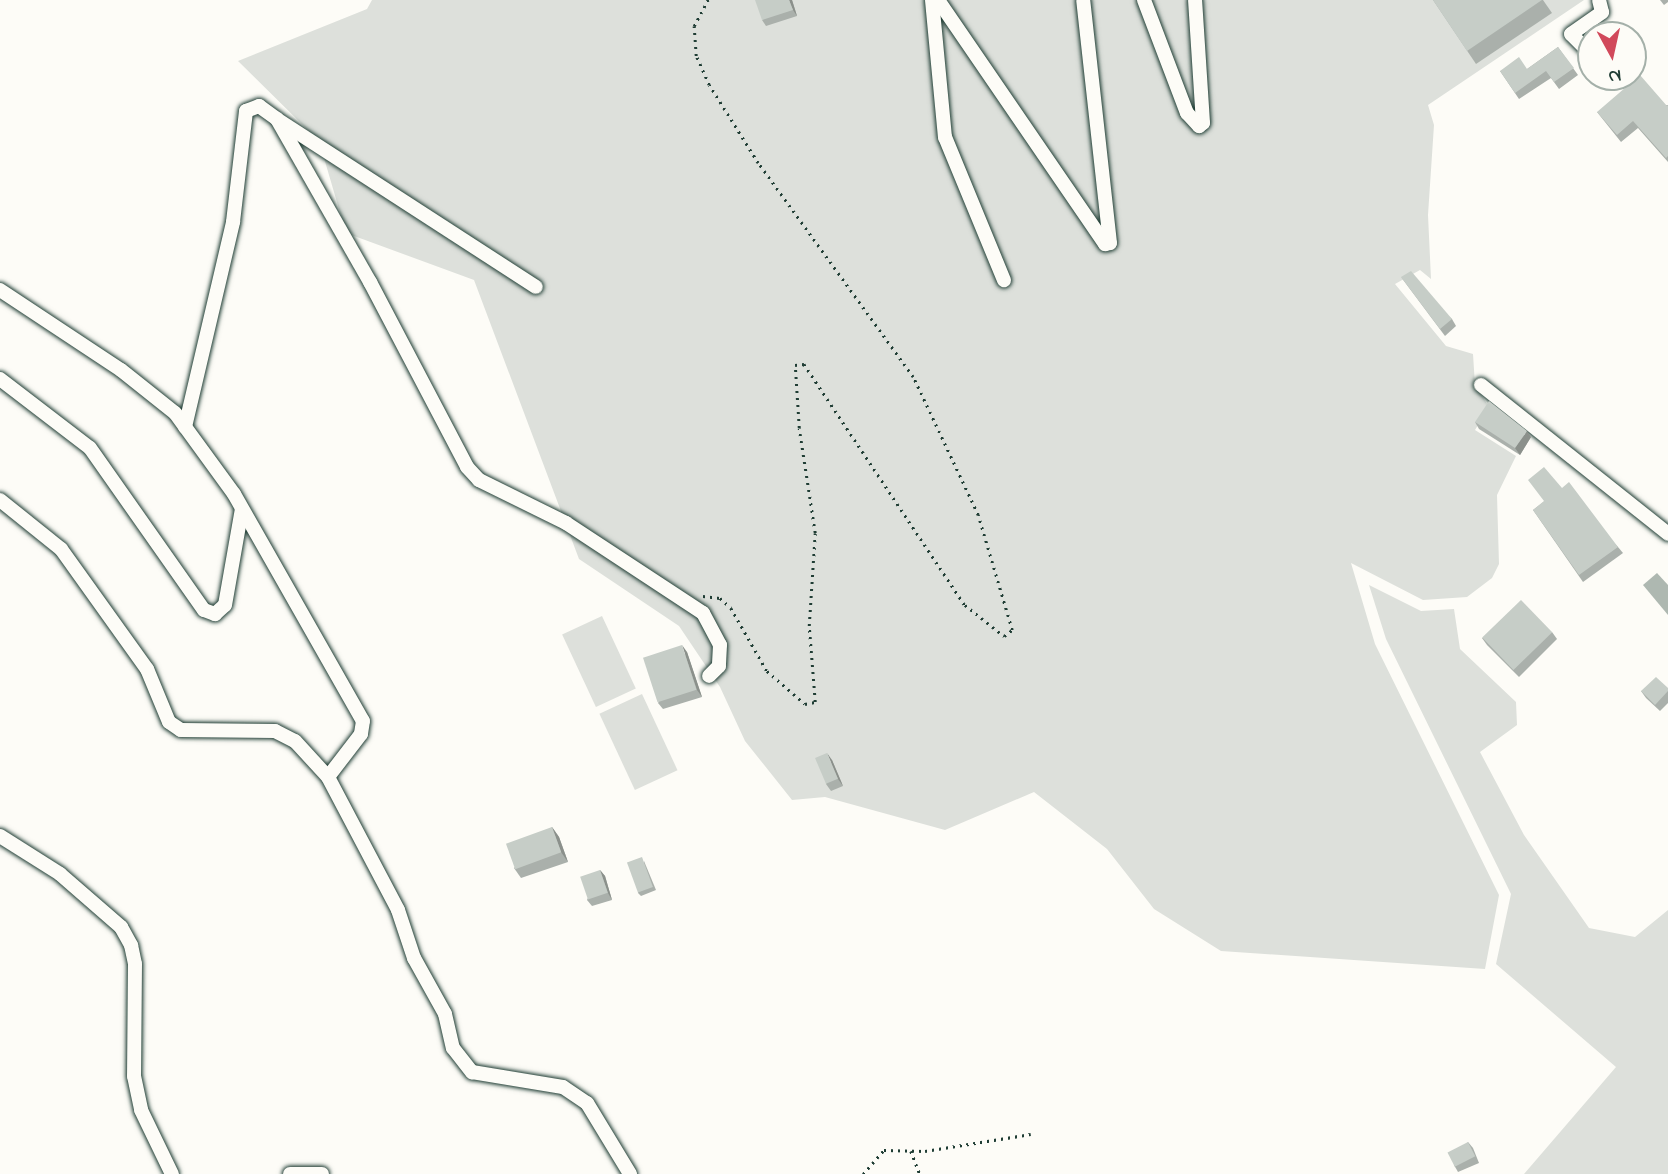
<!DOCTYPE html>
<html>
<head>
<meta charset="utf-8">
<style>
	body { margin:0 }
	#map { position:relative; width:1668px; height:1174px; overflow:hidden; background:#fdfcf7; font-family:"Indie Flower",sans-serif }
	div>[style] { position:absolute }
	.green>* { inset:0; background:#dde0db; transform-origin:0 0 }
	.water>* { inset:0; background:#aeb8b1 }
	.path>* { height:2.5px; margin-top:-1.25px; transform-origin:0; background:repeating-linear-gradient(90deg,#1f3d34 0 2px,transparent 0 7px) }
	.roads { filter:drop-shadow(0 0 2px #1f3d34) drop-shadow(0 0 2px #1f3d34) }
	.minor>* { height:14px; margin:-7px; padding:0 7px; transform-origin:7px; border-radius:7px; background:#fdfcf7 }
	.wall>* { inset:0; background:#aab0ab }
	.shaded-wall>* { inset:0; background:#8b908b }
	.building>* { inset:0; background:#c6cdc7; transform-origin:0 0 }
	span { translate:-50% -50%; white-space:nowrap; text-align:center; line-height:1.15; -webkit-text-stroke:5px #fdfcf7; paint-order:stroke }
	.north { position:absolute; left:1577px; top:21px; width:70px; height:70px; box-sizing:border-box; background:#fdfcf7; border:2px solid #a4b0a9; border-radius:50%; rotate:172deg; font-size:19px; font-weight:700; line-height:28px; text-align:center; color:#1f3d34 }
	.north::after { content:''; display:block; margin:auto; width:24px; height:32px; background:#d1495b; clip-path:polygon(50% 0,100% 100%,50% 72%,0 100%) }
</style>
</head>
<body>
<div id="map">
	<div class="green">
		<i style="clip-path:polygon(372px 0,1584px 0,1428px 105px,1434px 125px,1428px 215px,1431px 279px,1420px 270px,1395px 284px,1446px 346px,1473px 354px,1475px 385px,1489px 407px,1475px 430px,1516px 456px,1497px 495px,1499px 564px,1492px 578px,1467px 597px,1423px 600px,1351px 563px,1375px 644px,1499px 895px,1485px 969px,1221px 951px,1154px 909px,1107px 849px,1034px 792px,945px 830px,825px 797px,792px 800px,745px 741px,720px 687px,679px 626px,579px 559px,474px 280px,346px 233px,319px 141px,238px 61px,367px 9px)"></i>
		<i style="clip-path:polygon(1369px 585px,1421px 611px,1454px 609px,1460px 649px,1516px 702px,1517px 725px,1480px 752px,1524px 835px,1589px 928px,1635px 937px,1668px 910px,1668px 1174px,1524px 1174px,1616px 1067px,1496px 964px,1511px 894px,1386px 639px)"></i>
		<i style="left:602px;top:616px;width:80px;height:44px;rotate:65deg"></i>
		<i style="left:642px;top:694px;width:84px;height:47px;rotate:65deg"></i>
	</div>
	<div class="water">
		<i style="clip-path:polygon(1657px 573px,1668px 585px,1668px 615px,1643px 585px)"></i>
	</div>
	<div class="path">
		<i style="left:703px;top:596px;width:17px;rotate:7deg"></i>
		<i style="left:720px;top:598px;width:15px;rotate:42deg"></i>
		<i style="left:731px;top:608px;width:73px;rotate:60.3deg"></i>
		<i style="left:767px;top:671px;width:50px;rotate:41deg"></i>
		<i style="left:805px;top:704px;width:10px;rotate:-11deg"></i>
		<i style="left:815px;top:702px;width:76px;rotate:-94.5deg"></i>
		<i style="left:809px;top:626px;width:93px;rotate:-86.3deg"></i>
		<i style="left:815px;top:533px;width:106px;rotate:-98.7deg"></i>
		<i style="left:799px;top:428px;width:63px;rotate:-93.6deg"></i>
		<i style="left:795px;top:365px;width:9px;rotate:-6deg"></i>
		<i style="left:804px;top:364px;width:290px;rotate:56.3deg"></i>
		<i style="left:965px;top:605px;width:50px;rotate:38.5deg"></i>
		<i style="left:1004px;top:636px;width:10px;rotate:-37deg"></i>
		<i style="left:1012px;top:630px;width:120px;rotate:-106.5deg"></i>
		<i style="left:978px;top:515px;width:153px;rotate:-115.2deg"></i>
		<i style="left:913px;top:377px;width:264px;rotate:-125.9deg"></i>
		<i style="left:758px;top:163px;width:92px;rotate:-122.1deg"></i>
		<i style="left:709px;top:85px;width:32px;rotate:-114deg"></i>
		<i style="left:696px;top:56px;width:30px;rotate:-94deg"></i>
		<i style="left:694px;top:26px;width:30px;rotate:-62deg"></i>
		<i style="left:911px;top:1151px;width:25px;rotate:69deg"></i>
		<i style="left:863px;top:1174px;width:32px;rotate:-49deg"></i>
		<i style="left:884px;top:1150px;width:41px;rotate:1.4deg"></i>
		<i style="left:925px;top:1151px;width:107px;rotate:-9.1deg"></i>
	</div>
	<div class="roads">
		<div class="minor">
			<i style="left:932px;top:0;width:138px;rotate:84.6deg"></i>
			<i style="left:945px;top:137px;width:155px;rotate:67.6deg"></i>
			<i style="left:938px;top:0;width:296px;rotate:55.6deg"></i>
			<i style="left:1105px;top:244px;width:5px;rotate:-11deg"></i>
			<i style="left:1110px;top:243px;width:244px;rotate:-96.3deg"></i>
			<i style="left:1144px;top:0;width:121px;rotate:69.2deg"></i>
			<i style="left:1187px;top:113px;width:18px;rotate:47deg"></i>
			<i style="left:1199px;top:126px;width:5px;rotate:-37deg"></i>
			<i style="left:1203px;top:123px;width:123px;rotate:-93.7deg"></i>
			<i style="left:1591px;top:54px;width:28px;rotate:-135deg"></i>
			<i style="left:1571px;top:34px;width:38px;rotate:-35deg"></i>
			<i style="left:1602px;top:12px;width:12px;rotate:-104deg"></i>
			<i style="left:278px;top:120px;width:307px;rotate:32.9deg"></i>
			<i style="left:0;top:290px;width:145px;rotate:33.5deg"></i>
			<i style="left:121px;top:370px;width:69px;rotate:38.5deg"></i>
			<i style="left:175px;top:413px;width:100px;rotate:53.9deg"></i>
			<i style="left:234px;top:494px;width:261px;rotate:60.4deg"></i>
			<i style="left:363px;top:721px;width:13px;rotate:99deg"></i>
			<i style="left:361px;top:734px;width:54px;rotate:127.5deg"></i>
			<i style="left:0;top:379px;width:113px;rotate:37.5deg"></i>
			<i style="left:90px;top:448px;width:198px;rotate:54.9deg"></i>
			<i style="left:204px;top:610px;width:12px;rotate:20deg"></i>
			<i style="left:215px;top:614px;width:13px;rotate:-42deg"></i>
			<i style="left:225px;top:605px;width:97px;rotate:-80deg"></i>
			<i style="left:1481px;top:385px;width:239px;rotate:38.5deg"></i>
			<i style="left:185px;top:427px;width:211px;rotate:-76.8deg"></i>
			<i style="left:233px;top:222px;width:112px;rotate:-83.3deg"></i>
			<i style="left:246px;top:111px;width:14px;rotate:-21deg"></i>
			<i style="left:259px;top:106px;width:22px;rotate:36deg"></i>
			<i style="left:277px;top:119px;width:188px;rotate:60.3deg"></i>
			<i style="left:370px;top:282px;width:209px;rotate:62.3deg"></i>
			<i style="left:467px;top:467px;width:18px;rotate:47deg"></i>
			<i style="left:479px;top:480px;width:97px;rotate:26.3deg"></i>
			<i style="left:566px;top:523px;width:164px;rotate:33.3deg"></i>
			<i style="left:703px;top:613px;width:36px;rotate:62deg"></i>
			<i style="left:720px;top:645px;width:21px;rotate:93deg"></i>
			<i style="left:719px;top:666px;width:14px;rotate:135deg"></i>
			<i style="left:0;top:500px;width:78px;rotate:38.8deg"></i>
			<i style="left:61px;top:549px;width:148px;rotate:54.4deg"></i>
			<i style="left:147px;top:669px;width:57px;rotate:67.5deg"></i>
			<i style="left:169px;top:722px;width:14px;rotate:34deg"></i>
			<i style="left:181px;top:730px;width:94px;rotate:0.6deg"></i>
			<i style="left:275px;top:731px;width:22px;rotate:27deg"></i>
			<i style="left:295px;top:741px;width:49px;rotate:47.5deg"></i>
			<i style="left:328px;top:777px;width:150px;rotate:62.2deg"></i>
			<i style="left:398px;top:910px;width:51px;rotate:71.6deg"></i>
			<i style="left:414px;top:958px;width:64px;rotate:61deg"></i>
			<i style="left:445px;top:1014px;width:35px;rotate:77deg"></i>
			<i style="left:453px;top:1048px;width:31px;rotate:52deg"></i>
			<i style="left:472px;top:1072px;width:92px;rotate:9.4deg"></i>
			<i style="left:563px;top:1087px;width:29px;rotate:34deg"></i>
			<i style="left:587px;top:1103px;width:83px;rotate:58.8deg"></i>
			<i style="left:0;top:836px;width:71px;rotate:32.3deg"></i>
			<i style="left:60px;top:874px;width:81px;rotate:41deg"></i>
			<i style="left:121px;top:927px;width:21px;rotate:61deg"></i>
			<i style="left:131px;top:945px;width:19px;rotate:78deg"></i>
			<i style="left:135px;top:964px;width:112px;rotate:90.5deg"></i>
			<i style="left:134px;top:1076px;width:35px;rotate:78deg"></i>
			<i style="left:141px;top:1110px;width:71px;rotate:64.2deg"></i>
			<i style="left:290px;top:1174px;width:32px"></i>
		</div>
	</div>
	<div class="wall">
		<i style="clip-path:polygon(792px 0,797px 16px,766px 26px,762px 20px)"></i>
		<i style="clip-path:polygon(1433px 0,1543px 0,1552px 13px,1476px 64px)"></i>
		<i style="clip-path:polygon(1660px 0,1668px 0,1668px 2px,1664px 5px)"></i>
		<i style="clip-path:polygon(1558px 47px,1578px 75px,1559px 89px,1551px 78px,1519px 99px,1500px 71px,1527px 69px)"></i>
		<i style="clip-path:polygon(1668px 105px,1668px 162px,1638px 128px,1621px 142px,1597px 112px)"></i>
		<i style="clip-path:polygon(1401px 277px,1452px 319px,1456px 326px,1445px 336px)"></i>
		<i style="clip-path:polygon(1475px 422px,1531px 437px,1520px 455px,1479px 429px)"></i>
		<i style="clip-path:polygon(1562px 488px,1618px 547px,1623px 553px,1583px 582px,1533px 510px)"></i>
		<i style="clip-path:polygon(1552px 632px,1557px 639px,1519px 677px,1487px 645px,1482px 638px)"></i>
		<i style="clip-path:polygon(687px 652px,702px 697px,663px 709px,658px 703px)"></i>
		<i style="clip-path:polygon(1668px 688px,1668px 703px,1660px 711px,1646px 698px,1641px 691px)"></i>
		<i style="clip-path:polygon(832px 760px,843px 786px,831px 791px,826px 784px)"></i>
		<i style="clip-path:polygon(552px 827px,559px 837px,568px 862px,521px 878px,514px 868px)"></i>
		<i style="clip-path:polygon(644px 861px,656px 890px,641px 896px,638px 893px)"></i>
		<i style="clip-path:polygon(600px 870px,605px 876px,612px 900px,592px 906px,587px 900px)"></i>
		<i style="clip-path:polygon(1468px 1142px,1473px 1148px,1479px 1163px,1458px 1172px,1454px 1165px)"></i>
	</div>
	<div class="shaded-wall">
		<i style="clip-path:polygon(789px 0,792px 0,797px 16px,793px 10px)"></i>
		<i style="clip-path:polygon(1527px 431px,1531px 437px,1520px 455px,1515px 448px)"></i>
		<i style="clip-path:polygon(682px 645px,687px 652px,702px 697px,697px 690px)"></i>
		<i style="clip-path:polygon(827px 753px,832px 760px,843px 786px,838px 779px)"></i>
		<i style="clip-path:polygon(552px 827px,559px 837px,568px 862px,561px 852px)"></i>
		<i style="clip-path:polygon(600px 870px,605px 876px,612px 900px,608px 893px)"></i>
	</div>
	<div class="building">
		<i style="clip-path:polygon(755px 0,789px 0,793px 10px,762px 20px)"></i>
		<i style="clip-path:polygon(1433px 0,1542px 0,1467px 51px)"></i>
		<i style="clip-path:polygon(1558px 47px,1574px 68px,1554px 82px,1546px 71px,1515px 93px,1500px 71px,1519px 57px,1527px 69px)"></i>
		<i style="clip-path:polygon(1640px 75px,1667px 106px,1668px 105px,1668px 156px,1666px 158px,1633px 121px,1617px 135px,1597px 112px)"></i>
		<i style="clip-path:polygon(1411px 271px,1452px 319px,1440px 329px,1401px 277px)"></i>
		<i style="clip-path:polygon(1489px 401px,1527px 431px,1515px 448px,1475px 422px)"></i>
		<i style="clip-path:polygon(1544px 467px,1562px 488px,1569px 482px,1618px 547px,1579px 575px,1533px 510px,1544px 501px,1528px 480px)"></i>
		<i style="left:1521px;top:600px;width:45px;height:54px;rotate:46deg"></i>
		<i style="left:682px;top:645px;width:47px;height:41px;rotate:72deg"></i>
		<i style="clip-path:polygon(1656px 677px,1668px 688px,1668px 691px,1655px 705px,1641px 691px)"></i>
		<i style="left:827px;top:753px;width:28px;height:13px;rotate:67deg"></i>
		<i style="left:552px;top:827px;width:27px;height:49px;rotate:70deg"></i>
		<i style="left:642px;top:857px;width:32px;height:16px;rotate:70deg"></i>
		<i style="left:600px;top:870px;width:24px;height:21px;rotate:71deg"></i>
		<i style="left:1468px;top:1142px;width:16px;height:23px;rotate:63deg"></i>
	</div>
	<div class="north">N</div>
</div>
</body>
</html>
